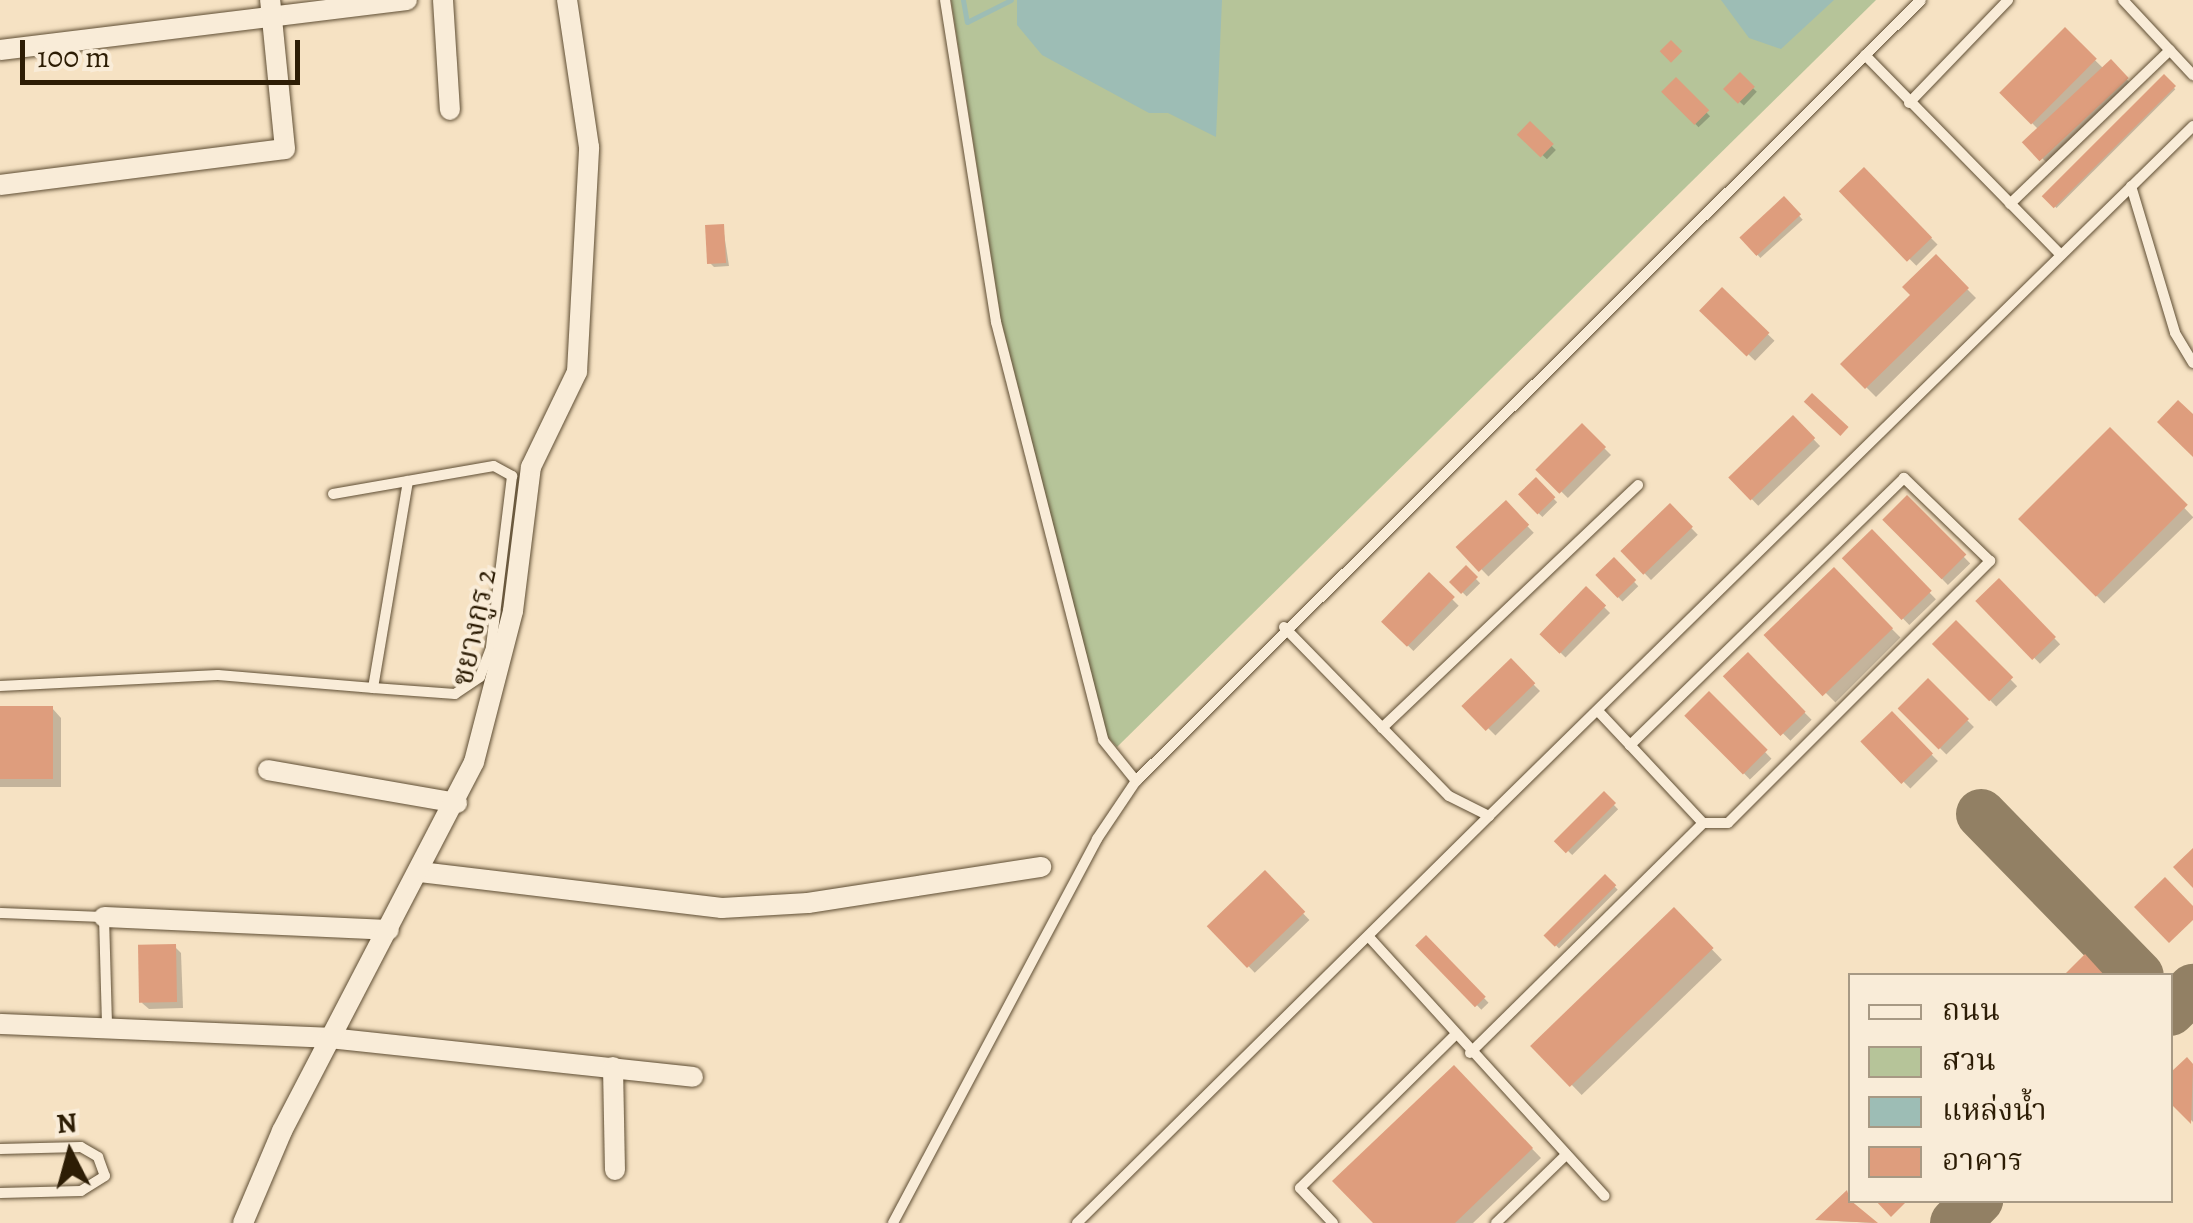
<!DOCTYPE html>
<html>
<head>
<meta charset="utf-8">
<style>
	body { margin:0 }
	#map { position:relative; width:2193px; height:1223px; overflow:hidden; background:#f6e2c3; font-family:Alegreya,"Noto Serif Thai",serif }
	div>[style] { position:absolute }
	.green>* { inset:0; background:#b6c499 }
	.water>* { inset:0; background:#9dbdb5 }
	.shadow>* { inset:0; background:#0003; transform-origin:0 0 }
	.stream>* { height:5px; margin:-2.5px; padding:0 2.5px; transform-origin:2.5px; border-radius:2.5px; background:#9dbdb5 }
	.taxiway>* { height:50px; margin:-25px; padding:0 25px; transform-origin:25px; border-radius:25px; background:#928064 }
	.building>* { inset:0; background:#de9d7d; transform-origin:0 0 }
	.roads { filter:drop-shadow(0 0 2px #5f4e34) drop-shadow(0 0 2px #5f4e34) }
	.service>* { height:10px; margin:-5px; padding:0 5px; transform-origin:5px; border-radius:5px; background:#f9ecd8 }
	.minor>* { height:20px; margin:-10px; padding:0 10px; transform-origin:10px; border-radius:10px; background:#f9ecd8 }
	span { translate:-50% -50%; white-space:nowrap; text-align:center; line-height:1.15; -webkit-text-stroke:8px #f9ecd8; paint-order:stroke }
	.street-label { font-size:30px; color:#2d1d05 }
	.legend { position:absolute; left:1848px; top:973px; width:325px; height:230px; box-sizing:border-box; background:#f9ecd8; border:2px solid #a79984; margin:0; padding:12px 18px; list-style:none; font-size:30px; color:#2d1d05 }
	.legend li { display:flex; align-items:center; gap:20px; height:50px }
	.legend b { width:50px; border:2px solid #a79984 }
	.north { position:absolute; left:20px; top:1103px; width:100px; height:100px; -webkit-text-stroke:8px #f9ecd8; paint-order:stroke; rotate:354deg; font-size:28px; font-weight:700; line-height:40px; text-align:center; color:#2d1d05 }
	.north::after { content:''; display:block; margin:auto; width:35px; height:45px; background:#2d1d05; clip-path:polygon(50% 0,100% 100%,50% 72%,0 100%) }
	.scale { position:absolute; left:20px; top:40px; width:280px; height:45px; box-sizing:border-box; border:5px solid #2d1d05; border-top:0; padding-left:12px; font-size:30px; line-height:35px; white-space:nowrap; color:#2d1d05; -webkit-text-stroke:8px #f9ecd8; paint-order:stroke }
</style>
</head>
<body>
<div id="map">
	<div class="green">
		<i style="clip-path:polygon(951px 0,1876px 0,1117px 747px,1107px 736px,1001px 320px)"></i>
	</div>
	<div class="water">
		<i style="clip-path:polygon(1017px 0,1222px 0,1216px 137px,1168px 113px,1149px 113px,1042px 55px,1017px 25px)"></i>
		<i style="clip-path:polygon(1721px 0,1834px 0,1781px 49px,1749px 38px)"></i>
	</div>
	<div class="shadow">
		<i style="clip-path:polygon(2065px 31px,2104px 69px,2111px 63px,2133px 86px,2050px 166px,2027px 143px,2040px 131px,2002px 93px)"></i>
		<i style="left:1740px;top:76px;width:23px;height:19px;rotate:43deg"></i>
		<i style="left:2164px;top:78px;width:16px;height:168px;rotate:45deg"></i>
		<i style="left:1676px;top:81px;width:49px;height:16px;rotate:46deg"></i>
		<i style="left:1530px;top:125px;width:36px;height:13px;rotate:44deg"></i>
		<i style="left:1864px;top:171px;width:104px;height:30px;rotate:45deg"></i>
		<i style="left:1784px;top:199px;width:28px;height:57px;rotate:48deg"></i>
		<i style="clip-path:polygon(723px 227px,729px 266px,714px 267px,710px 263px)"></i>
		<i style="clip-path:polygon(1936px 258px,1976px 298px,1876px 397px,1843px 364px,1914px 295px)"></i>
		<i style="left:1722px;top:290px;width:73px;height:28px;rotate:44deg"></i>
		<i style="left:1793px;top:418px;width:39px;height:86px;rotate:46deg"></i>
		<i style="left:1582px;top:426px;width:41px;height:61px;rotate:45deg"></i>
		<i style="left:2110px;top:431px;width:120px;height:124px;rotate:46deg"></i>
		<i style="left:1536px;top:481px;width:30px;height:21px;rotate:45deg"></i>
		<i style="left:1907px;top:498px;width:91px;height:31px;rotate:46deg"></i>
		<i style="left:1506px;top:504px;width:40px;height:63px;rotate:46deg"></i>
		<i style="left:1670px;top:506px;width:40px;height:65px;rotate:46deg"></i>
		<i style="left:1872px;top:533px;width:92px;height:37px;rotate:46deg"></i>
		<i style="left:1614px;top:561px;width:35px;height:22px;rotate:46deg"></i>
		<i style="left:1466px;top:569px;width:20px;height:19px;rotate:45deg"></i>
		<i style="left:1834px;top:571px;width:94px;height:92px;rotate:45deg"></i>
		<i style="left:1429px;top:576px;width:42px;height:64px;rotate:45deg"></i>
		<i style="left:1999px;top:581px;width:88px;height:28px;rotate:46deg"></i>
		<i style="left:1586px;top:589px;width:34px;height:63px;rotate:45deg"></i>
		<i style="left:1956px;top:623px;width:88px;height:29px;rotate:46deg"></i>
		<i style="left:1748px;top:656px;width:90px;height:30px;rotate:45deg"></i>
		<i style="left:1511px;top:662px;width:41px;height:63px;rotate:45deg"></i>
		<i style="left:1928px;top:681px;width:65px;height:39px;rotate:45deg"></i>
		<i style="left:1709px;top:694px;width:90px;height:30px;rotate:46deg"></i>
		<i style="clip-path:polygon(0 708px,52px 708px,61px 718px,61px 787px,0 787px)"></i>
		<i style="left:1892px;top:715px;width:65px;height:39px;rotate:45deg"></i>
		<i style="left:1604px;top:795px;width:20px;height:65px;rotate:45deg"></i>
		<i style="left:1265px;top:874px;width:64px;height:76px;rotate:46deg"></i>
		<i style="left:1605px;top:877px;width:18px;height:83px;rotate:45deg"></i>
		<i style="left:1674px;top:910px;width:69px;height:195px;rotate:46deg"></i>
		<i style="left:1426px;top:938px;width:90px;height:10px;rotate:46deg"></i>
		<i style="clip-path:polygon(175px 947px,181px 953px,183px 1008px,149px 1009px,142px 1003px)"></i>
		<i style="clip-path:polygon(2187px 1061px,2193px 1067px,2193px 1122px,2170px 1099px)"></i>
		<i style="clip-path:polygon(1454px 1068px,1541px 1158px,1473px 1223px,1377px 1223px)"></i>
		<i style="clip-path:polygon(1846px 1194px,1850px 1200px,1875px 1223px,1819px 1220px)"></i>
	</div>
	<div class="stream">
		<i style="left:963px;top:0;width:22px;rotate:80deg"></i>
		<i style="left:967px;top:22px;width:49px;rotate:-26.6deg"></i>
	</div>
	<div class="taxiway">
		<i style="left:1981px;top:814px;width:226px;rotate:45.7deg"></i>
		<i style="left:2170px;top:1011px;width:32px;rotate:-44deg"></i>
		<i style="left:1955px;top:1223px;width:33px;rotate:-45deg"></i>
	</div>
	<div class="building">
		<i style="left:2065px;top:27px;width:45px;height:93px;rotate:45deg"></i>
		<i style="left:1671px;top:40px;width:16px;height:16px;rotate:45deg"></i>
		<i style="left:2111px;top:59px;width:26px;height:122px;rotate:47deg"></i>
		<i style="left:1740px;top:72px;width:21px;height:24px;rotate:45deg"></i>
		<i style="left:2164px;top:74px;width:17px;height:173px;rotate:45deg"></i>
		<i style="left:1676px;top:77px;width:47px;height:21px;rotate:45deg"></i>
		<i style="left:1530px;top:121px;width:33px;height:19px;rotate:44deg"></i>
		<i style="left:1864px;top:167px;width:98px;height:35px;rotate:46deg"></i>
		<i style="left:1784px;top:196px;width:25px;height:61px;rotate:47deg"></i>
		<i style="left:724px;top:224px;width:39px;height:19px;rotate:87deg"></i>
		<i style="clip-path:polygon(1936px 254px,1969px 288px,1865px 389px,1840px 364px,1910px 295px,1902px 287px)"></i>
		<i style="left:1722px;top:287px;width:66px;height:33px;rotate:44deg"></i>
		<i style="left:1812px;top:393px;width:50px;height:12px;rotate:43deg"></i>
		<i style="clip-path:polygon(2178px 400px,2193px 414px,2193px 457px,2157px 422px)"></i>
		<i style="left:1793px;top:415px;width:32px;height:90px;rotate:46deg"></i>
		<i style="left:1582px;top:423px;width:34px;height:66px;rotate:45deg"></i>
		<i style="left:2110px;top:427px;width:110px;height:130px;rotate:45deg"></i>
		<i style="left:1536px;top:477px;width:28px;height:25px;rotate:46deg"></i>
		<i style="left:1907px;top:495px;width:84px;height:35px;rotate:45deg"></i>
		<i style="left:1506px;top:500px;width:34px;height:69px;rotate:47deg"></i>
		<i style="left:1670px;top:503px;width:33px;height:69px;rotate:46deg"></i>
		<i style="left:1872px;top:529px;width:86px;height:42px;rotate:46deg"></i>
		<i style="left:1614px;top:557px;width:32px;height:26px;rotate:46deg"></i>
		<i style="left:1466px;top:565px;width:17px;height:24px;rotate:45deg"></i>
		<i style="left:1834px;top:567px;width:85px;height:98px;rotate:46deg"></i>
		<i style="left:1429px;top:572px;width:36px;height:69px;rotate:44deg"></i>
		<i style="left:1999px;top:578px;width:82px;height:33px;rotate:46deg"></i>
		<i style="left:1586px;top:586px;width:28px;height:67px;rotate:44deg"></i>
		<i style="left:1956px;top:620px;width:81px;height:34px;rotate:45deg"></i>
		<i style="left:1748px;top:652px;width:83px;height:35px;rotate:46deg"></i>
		<i style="left:1511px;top:658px;width:35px;height:69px;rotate:46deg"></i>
		<i style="left:1928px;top:678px;width:58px;height:43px;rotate:45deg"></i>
		<i style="left:1709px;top:691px;width:83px;height:35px;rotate:45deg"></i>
		<i style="left:0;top:706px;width:53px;height:73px"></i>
		<i style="left:1892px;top:711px;width:59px;height:44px;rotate:46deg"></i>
		<i style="left:1604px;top:791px;width:17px;height:71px;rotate:45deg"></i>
		<i style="clip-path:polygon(2193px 848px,2193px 888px,2173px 867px)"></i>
		<i style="left:1265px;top:870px;width:58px;height:81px;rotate:46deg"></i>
		<i style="left:1605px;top:874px;width:16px;height:87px;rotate:45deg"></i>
		<i style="clip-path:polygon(2165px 877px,2193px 906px,2193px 920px,2169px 943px,2134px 907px)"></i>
		<i style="left:1674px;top:907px;width:57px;height:200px;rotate:46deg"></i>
		<i style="left:1426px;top:935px;width:86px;height:15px;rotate:46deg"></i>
		<i style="left:176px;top:944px;width:58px;height:38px;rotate:89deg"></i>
		<i style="clip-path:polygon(2085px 954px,2105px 976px,2063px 976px)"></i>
		<i style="clip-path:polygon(2187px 1057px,2193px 1064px,2191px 1124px,2170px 1103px,2170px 1073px)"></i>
		<i style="clip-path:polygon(1454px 1065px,1533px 1148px,1455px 1223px,1373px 1223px,1332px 1181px)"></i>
		<i style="clip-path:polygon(1847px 1190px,1850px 1200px,1878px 1223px,1815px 1220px)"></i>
		<i style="clip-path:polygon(1875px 1200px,1908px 1200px,1891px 1217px)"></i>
	</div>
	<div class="roads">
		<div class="service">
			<i style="left:945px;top:0;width:326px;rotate:81deg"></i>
			<i style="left:996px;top:322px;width:431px;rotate:75.6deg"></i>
			<i style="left:1103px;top:740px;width:53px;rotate:51.2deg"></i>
			<i style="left:2123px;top:0;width:103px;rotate:47deg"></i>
			<i style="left:1865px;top:55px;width:280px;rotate:45.6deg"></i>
			<i style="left:1909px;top:103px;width:143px;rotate:-46.1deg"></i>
			<i style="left:2131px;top:186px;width:153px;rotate:73.3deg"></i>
			<i style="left:2175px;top:333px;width:35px;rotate:59deg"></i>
			<i style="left:2010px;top:204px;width:222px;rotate:-43.9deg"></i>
			<i style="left:333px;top:494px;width:163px;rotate:-9.9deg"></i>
			<i style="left:494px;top:466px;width:21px;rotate:29deg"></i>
			<i style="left:512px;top:476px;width:173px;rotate:97deg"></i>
			<i style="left:491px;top:648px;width:31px;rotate:111deg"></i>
			<i style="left:480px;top:677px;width:30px;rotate:146deg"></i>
			<i style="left:455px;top:694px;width:82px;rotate:-175.8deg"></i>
			<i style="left:1284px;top:627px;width:236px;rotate:45.7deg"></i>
			<i style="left:1449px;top:796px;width:45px;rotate:26.6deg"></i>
			<i style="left:1489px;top:816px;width:986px;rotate:-44.42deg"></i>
			<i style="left:0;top:686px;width:218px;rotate:-2.9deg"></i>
			<i style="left:218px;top:675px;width:156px;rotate:4.8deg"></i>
			<i style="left:373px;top:688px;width:210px;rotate:-80.4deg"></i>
			<i style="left:1598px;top:711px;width:47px;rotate:46.7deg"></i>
			<i style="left:1630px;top:745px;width:107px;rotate:46.9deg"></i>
			<i style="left:1703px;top:823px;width:25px"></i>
			<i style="left:1728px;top:823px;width:371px;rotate:-45deg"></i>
			<i style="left:1990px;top:561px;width:120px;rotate:-136deg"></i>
			<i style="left:1904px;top:478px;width:383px;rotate:135.7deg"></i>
			<i style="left:1382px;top:728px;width:353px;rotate:-43.5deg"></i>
			<i style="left:0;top:913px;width:104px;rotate:2.2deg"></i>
			<i style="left:104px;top:917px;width:110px;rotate:88.4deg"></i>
			<i style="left:1369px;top:937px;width:350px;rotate:47.7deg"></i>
			<i style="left:1470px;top:1053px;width:327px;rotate:-44.6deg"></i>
			<i style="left:0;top:1149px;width:81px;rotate:-1.4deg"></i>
			<i style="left:81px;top:1147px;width:20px;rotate:30deg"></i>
			<i style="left:98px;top:1157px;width:20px;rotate:70deg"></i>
			<i style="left:105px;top:1176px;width:28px;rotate:148deg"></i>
			<i style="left:81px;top:1191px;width:81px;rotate:178.6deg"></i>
			<i style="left:893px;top:1223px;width:435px;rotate:-62deg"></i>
			<i style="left:1097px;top:839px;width:70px;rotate:-56.1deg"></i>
			<i style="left:1136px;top:781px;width:1107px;rotate:-44.85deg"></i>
			<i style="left:1077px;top:1223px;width:579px;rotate:-44.65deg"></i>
			<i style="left:1333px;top:1223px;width:48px;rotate:-133.3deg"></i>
			<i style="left:1300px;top:1188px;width:218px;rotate:-44.6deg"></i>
			<i style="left:1496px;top:1223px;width:98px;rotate:-44.2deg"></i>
		</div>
		<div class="minor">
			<i style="left:443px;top:0;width:110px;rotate:86.4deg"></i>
			<i style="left:0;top:50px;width:410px;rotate:-7deg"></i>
			<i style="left:0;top:185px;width:287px;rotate:-7.2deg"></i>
			<i style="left:285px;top:149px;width:150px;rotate:-95.7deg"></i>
			<i style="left:268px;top:770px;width:192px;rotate:9.9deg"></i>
			<i style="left:420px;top:872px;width:304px;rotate:6.8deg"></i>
			<i style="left:722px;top:908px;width:86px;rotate:-3.3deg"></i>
			<i style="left:808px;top:903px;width:236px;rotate:-8.8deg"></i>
			<i style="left:104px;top:917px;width:285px;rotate:2.6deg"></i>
			<i style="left:0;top:1024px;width:330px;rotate:2.4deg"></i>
			<i style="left:330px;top:1038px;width:365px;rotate:6.1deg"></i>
			<i style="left:613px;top:1067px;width:103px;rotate:88.9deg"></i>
			<i style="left:243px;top:1223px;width:100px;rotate:-67deg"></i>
			<i style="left:282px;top:1131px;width:416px;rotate:-62.5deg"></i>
			<i style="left:474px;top:762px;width:156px;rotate:-75.5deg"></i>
			<i style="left:513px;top:611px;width:145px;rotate:-82.9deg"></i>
			<i style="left:531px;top:467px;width:106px;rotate:-64.2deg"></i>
			<i style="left:577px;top:372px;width:225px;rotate:-86.9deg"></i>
			<i style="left:589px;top:147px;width:149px;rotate:-98.5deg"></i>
		</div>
	</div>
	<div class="street-label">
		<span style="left:474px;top:627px;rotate:-78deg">ชยางกูร 2</span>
	</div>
	<ul class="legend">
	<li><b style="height:12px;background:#f9ecd8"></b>ถนน</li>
	<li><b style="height:28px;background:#b6c499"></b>สวน</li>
	<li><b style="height:28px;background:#9dbdb5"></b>แหล่งน้ำ</li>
	<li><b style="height:28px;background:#de9d7d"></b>อาคาร</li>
	</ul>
	<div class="north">N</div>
	<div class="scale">100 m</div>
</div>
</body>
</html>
